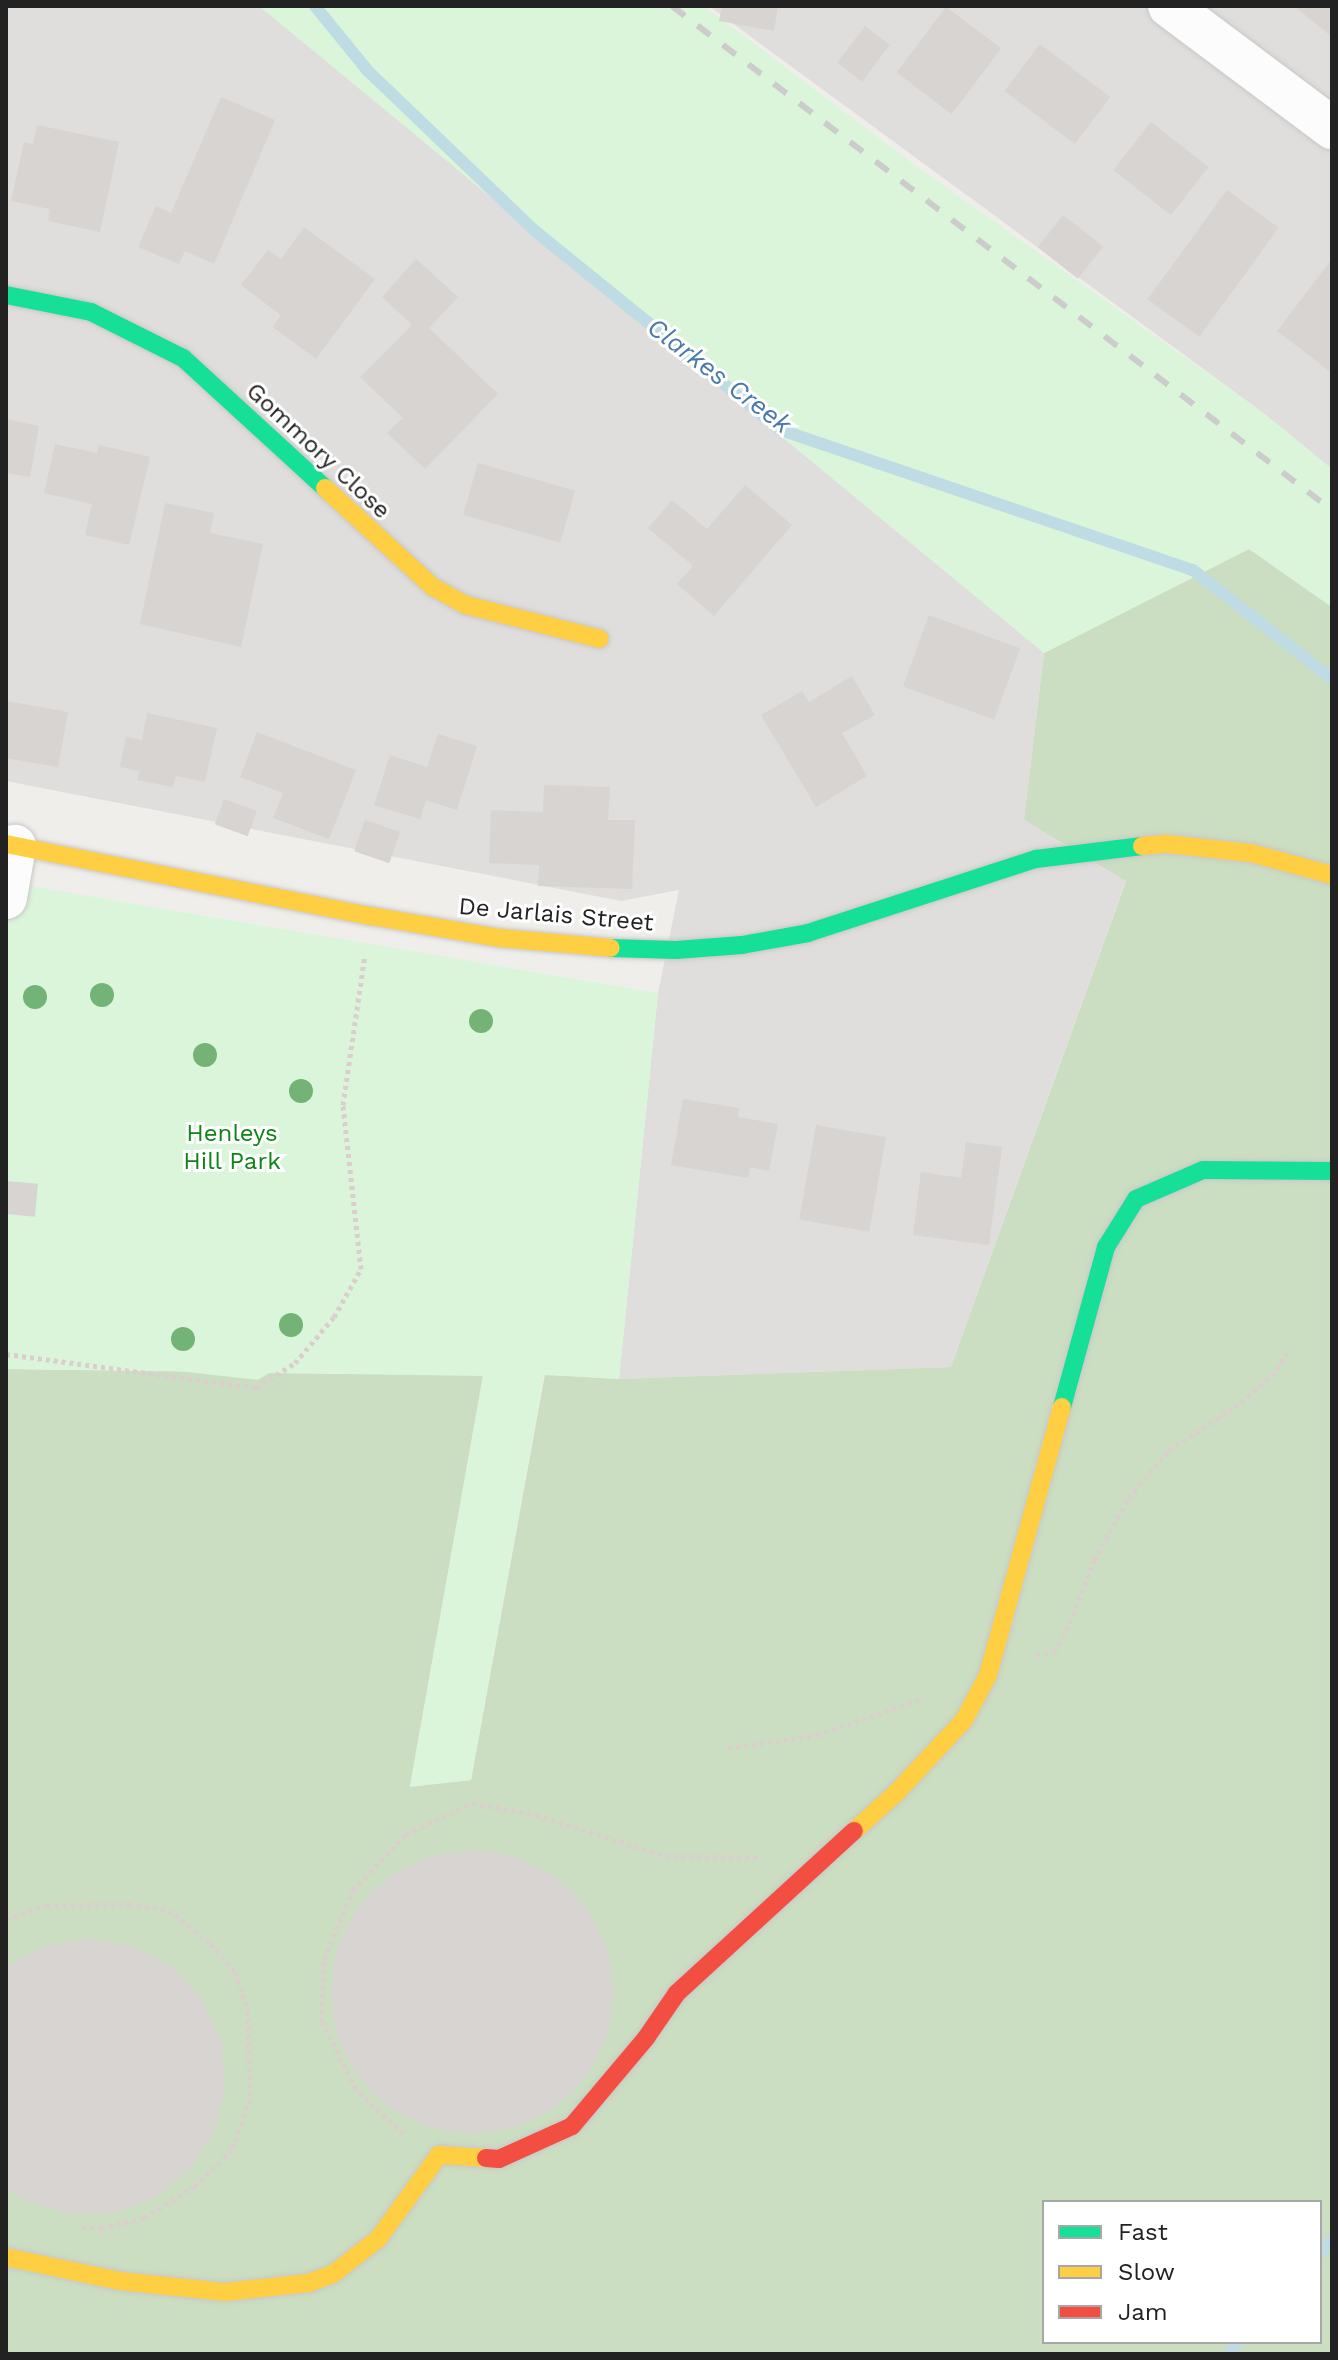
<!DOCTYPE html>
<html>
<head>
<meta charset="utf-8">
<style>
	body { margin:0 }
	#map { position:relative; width:1338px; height:2360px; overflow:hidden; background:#f0eeeb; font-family:"Work Sans",sans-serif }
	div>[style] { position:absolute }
	.residential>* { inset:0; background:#dfdedc }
	.forest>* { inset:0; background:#cbdec1 }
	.park>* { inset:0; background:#daf5da }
	.stream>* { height:12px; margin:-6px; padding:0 6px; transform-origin:6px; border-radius:6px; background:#bfdbe3 }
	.building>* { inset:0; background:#d7d4d2; transform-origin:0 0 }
	.round { border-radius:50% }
	.path>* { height:5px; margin-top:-2.5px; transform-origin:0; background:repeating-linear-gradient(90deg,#dccecd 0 4px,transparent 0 8px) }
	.roads { filter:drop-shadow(0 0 2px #c9c8c7) drop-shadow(0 0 2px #c9c8c7) }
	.street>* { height:42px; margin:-21px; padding:0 21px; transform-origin:21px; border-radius:21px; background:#fdfcfc }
	.fast>* { height:18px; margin:-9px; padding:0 9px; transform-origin:9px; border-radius:9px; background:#16e098 }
	.slow>* { height:18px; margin:-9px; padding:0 9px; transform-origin:9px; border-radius:9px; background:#ffcf43 }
	.jam>* { height:18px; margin:-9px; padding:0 9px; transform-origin:9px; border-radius:9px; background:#f24e42 }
	.rail>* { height:6px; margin-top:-3px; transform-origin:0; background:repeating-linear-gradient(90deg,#ccc 0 16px,transparent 0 32px) }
	.trees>* { width:24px; height:24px; margin:-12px; border-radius:50%; background:#73b476 }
	span { translate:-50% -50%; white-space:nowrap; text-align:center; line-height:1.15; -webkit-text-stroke:6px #fff; paint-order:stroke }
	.street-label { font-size:24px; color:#222 }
	.park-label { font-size:24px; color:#0c8416 }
	.water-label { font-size:26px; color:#4a7aab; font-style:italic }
	.frame { position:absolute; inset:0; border:8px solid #222; pointer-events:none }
	.legend { position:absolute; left:1042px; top:2200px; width:280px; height:144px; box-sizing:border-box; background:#fff; border:2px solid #a7a7a7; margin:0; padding:10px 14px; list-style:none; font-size:24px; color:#222 }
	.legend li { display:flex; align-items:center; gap:16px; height:40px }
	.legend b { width:40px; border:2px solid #a7a7a7 }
</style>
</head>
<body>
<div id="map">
	<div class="residential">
		<i style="clip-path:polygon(6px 6px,273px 6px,1044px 653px,1024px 820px,1126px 880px,951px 1367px,619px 1379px,658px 993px,679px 890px,621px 901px,6px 781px)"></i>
		<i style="clip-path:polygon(709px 6px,1332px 6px,1332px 469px,1262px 412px)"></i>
	</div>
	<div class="forest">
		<i style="clip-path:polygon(evenodd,1249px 549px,1332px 607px,1332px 2354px,6px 2354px,6px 1369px,354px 1374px,374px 1254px,483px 1376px,410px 1786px,471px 1780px,545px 1374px,619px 1379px,951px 1367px,1126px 881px,1024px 820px,1044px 653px,1249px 549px,1044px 2202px,1320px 2202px,1320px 2342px,1044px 2342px,1044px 2202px)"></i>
	</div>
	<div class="park">
		<i style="clip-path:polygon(259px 6px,704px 6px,912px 163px,1262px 412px,1332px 469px,1332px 607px,1249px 549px,1044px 653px)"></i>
		<i style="clip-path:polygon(6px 882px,658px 993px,619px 1379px,544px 1375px,471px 1780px,410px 1787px,483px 1376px,269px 1373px,258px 1380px,179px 1371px,6px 1369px)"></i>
	</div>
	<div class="stream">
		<i style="left:315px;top:6px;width:84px;rotate:50.8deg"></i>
		<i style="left:368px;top:71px;width:231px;rotate:43.8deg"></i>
		<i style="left:535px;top:231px;width:316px;rotate:39deg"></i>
		<i style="left:781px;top:430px;width:435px;rotate:18.8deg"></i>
		<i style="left:1193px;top:570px;width:177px;rotate:38.1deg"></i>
		<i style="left:1320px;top:2253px;width:18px;rotate:-47deg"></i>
		<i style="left:1229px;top:2354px;width:15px;rotate:-53deg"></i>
	</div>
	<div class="building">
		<i style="clip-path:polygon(722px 6px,778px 6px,774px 31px,719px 21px)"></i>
		<i style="clip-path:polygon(1294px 6px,1332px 6px,1332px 37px)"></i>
		<i style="left:946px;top:7px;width:69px;height:82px;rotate:37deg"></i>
		<i style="left:865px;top:26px;width:31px;height:46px;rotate:37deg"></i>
		<i style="left:1040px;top:44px;width:88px;height:59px;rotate:37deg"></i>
		<i style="clip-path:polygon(221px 97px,275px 120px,214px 264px,185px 251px,179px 264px,138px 247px,156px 206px,171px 213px)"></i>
		<i style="left:1151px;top:122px;width:73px;height:61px;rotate:38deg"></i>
		<i style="clip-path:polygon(37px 125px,119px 142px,100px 232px,48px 221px,50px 209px,11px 201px,24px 142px,33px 144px)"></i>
		<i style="left:1227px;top:190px;width:64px;height:135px;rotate:36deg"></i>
		<i style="left:1063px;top:215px;width:51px;height:41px;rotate:38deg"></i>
		<i style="clip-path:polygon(304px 227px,375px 279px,316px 359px,273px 327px,281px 315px,241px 285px,268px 250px,281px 259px)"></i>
		<i style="clip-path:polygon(416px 259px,458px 297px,429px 328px,498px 394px,425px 469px,387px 433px,403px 418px,360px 377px,412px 325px,382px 297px)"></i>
		<i style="clip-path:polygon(1332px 259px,1332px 373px,1277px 331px)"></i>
		<i style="clip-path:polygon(6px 419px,39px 426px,30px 477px,6px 473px)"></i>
		<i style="clip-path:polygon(55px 444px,97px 453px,99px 445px,150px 457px,129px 545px,85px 535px,92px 504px,44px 493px)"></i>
		<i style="left:478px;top:463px;width:101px;height:54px;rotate:16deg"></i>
		<i style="clip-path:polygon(745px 485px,792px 525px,714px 616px,677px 584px,693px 566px,648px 528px,672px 500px,707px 529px)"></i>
		<i style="clip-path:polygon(165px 503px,214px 513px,210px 533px,263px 544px,241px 647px,140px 624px)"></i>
		<i style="left:929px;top:615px;width:97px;height:76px;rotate:20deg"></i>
		<i style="clip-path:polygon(852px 676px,875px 715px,842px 733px,867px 776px,816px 807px,761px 715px,802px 691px,809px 702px)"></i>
		<i style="clip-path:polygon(6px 701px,68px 712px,58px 767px,6px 758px)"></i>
		<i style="clip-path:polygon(147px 713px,217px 728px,205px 782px,176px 776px,173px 787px,137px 780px,140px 771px,120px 767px,126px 737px,142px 740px)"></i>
		<i style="clip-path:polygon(257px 732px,356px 770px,329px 839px,273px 818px,283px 793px,240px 777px)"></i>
		<i style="clip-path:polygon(438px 734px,477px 746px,457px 810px,426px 800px,420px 819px,374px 805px,390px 755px,427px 767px)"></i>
		<i style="clip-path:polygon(544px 785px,610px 787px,608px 820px,635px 820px,632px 889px,538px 886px,539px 865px,489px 863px,491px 810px,543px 812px)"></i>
		<i style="left:224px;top:799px;width:35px;height:27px;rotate:20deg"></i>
		<i style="left:365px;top:820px;width:37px;height:33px;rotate:19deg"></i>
		<i style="clip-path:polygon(683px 1099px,739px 1108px,738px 1117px,778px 1124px,769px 1171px,750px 1167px,748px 1178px,671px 1165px)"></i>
		<i style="left:816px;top:1125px;width:71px;height:96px;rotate:10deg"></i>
		<i style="clip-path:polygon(966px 1142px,1002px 1147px,989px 1245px,913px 1235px,921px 1172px,961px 1178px)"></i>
		<i style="left:6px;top:1181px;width:32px;height:33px;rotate:5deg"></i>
		<i class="round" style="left:331px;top:1851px;width:282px;height:282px"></i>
		<i style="clip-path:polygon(87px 1939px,132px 1946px,172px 1967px,202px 2000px,221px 2041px,225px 2086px,215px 2130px,191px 2168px,156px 2197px,114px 2213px,68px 2214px,24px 2200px,6px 2187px,6px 1967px,43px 1947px)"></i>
	</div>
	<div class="path">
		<i style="left:6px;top:1354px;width:252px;rotate:7.7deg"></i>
		<i style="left:256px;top:1388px;width:46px;rotate:-32.7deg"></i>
		<i style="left:295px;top:1363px;width:60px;rotate:-49.7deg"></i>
		<i style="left:334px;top:1317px;width:55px;rotate:-60.6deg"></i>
		<i style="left:361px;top:1269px;width:165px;rotate:-96.3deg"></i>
		<i style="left:343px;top:1105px;width:152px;rotate:-81.7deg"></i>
		<i style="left:1036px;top:1654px;width:18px;rotate:-6deg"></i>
		<i style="left:1054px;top:1652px;width:26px;rotate:-59deg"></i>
		<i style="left:1067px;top:1630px;width:75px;rotate:-68.9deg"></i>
		<i style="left:1094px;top:1560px;width:71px;rotate:-60.6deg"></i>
		<i style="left:1129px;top:1498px;width:62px;rotate:-50.2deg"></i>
		<i style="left:1169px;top:1450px;width:79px;rotate:-33.1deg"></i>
		<i style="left:1235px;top:1407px;width:48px;rotate:-40deg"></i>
		<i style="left:1272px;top:1376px;width:27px;rotate:-57deg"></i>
		<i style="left:728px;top:1748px;width:90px;rotate:-8.3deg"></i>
		<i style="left:817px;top:1735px;width:113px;rotate:-19.1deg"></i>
		<i style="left:6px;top:1919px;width:43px;rotate:-18.9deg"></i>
		<i style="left:47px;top:1905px;width:82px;rotate:-0.7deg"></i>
		<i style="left:129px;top:1904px;width:40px;rotate:8.5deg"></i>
		<i style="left:169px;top:1910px;width:54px;rotate:39deg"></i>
		<i style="left:211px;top:1944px;width:37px;rotate:49deg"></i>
		<i style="left:235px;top:1972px;width:41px;rotate:71.6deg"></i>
		<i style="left:248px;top:2011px;width:88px;rotate:88.7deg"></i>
		<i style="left:250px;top:2099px;width:54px;rotate:109.4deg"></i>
		<i style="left:232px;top:2150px;width:52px;rotate:135.8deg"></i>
		<i style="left:195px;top:2186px;width:60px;rotate:147.9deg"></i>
		<i style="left:144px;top:2218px;width:43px;rotate:166.6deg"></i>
		<i style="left:102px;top:2228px;width:20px;rotate:-177deg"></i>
		<i style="left:403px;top:2134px;width:65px;rotate:-136.2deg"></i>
		<i style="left:356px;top:2089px;width:75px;rotate:-116.9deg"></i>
		<i style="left:322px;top:2022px;width:63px;rotate:-88.2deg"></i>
		<i style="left:324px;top:1959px;width:75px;rotate:-67.2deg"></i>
		<i style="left:353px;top:1890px;width:77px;rotate:-46.6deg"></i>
		<i style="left:406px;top:1834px;width:73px;rotate:-25.2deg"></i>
		<i style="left:472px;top:1803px;width:65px;rotate:10.6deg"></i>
		<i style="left:536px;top:1815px;width:135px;rotate:17.6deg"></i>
		<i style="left:665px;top:1856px;width:97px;rotate:0.6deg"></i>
	</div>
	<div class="roads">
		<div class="street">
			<i style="left:1169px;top:6px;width:204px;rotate:36.8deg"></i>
			<i style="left:6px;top:898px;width:53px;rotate:-80.2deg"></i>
		</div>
		<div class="fast">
			<i style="left:6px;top:295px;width:87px;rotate:11.3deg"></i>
			<i style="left:91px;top:312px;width:103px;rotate:26.6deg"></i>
			<i style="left:183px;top:358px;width:193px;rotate:42.5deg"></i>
			<i style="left:611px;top:948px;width:65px;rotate:1.8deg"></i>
			<i style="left:676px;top:950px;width:66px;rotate:-4.3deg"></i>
			<i style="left:742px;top:945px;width:67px;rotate:-10.3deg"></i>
			<i style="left:808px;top:933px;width:240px;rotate:-18deg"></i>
			<i style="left:1036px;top:859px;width:107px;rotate:-7deg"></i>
			<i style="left:1062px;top:1407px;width:166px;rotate:-74.6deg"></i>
			<i style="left:1106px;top:1247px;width:57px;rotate:-58deg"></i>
			<i style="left:1136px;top:1199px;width:73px;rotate:-23.4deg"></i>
			<i style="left:1203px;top:1170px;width:129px;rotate:0.4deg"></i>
		</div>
		<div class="slow">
			<i style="left:325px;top:488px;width:147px;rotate:42.5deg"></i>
			<i style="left:433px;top:587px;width:38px;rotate:29deg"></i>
			<i style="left:466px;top:605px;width:138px;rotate:14.2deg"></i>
			<i style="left:6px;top:844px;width:372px;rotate:11.2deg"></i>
			<i style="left:371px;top:916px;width:131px;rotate:9.7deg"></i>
			<i style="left:500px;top:938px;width:111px;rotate:5.1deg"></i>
			<i style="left:1142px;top:846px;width:25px;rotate:-5deg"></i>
			<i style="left:1167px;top:844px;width:84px;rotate:6.1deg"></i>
			<i style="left:1251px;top:853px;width:84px;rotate:15.2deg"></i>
			<i style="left:854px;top:1831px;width:57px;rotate:-42.1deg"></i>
			<i style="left:896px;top:1793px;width:100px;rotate:-47deg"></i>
			<i style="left:964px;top:1720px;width:51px;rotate:-61.9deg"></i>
			<i style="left:988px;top:1675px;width:278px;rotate:-74.6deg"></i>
			<i style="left:6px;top:2257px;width:116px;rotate:11.9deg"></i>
			<i style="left:120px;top:2281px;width:106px;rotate:6deg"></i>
			<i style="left:225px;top:2292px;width:84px;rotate:-6.1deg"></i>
			<i style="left:309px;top:2283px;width:26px;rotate:-21deg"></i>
			<i style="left:333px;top:2274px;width:57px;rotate:-37.9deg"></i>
			<i style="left:378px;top:2239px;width:104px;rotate:-54deg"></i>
			<i style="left:439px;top:2155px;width:47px;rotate:3.7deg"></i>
		</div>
		<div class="jam">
			<i style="left:486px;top:2158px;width:13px;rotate:4deg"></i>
			<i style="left:499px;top:2159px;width:80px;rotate:-24.3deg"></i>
			<i style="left:572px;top:2126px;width:115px;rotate:-49.9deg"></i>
			<i style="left:646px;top:2038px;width:55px;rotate:-55.4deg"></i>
			<i style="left:677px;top:1993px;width:240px;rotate:-42.5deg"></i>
		</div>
	</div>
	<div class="rail">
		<i style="left:672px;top:6px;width:830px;rotate:37.37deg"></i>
	</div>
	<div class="trees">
		<i style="left:102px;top:995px"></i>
		<i style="left:35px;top:997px"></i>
		<i style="left:481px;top:1021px"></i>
		<i style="left:205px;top:1055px"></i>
		<i style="left:301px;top:1091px"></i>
		<i style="left:291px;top:1325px"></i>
		<i style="left:183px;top:1339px"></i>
	</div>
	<div class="street-label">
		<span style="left:318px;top:451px;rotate:43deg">Gommory Close</span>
		<span style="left:556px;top:915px;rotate:5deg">De Jarlais Street</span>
	</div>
	<div class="park-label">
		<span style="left:232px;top:1148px">Henleys<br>Hill Park</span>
	</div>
	<div class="water-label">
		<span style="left:719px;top:376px;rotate:37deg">Clarkes Creek</span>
	</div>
	<div class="frame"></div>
	<ul class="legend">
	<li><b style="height:10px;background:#16e098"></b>Fast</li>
	<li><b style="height:10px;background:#ffcf43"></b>Slow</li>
	<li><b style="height:10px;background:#f24e42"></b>Jam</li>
	</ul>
</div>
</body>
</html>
